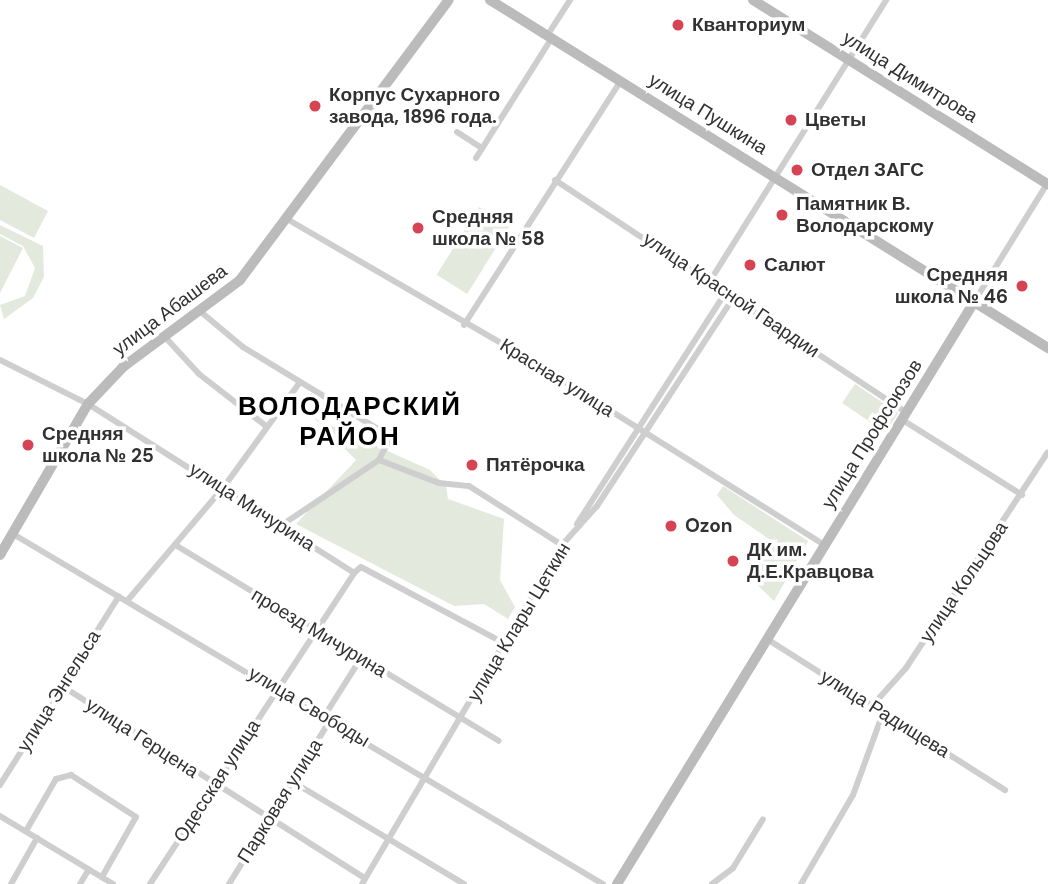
<!DOCTYPE html>
<html>
<head>
<meta charset="utf-8">
<style>
	body { margin:0 }
	#map { position:relative; width:1048px; height:884px; overflow:hidden; background:#fff; font-family:"DM Sans",sans-serif }
	div>[style] { position:absolute }
	.green>* { inset:0; background:#e4e9dd; transform-origin:0 0 }
	.street>* { height:6px; margin:-3px; padding:0 3px; transform-origin:3px; border-radius:3px; background:#cecece }
	.secondary>* { height:10px; margin:-5px; padding:0 5px; transform-origin:5px; border-radius:5px; background:#bbb }
	.dots>* { width:19px; height:19px; translate:-50% -50%; box-sizing:border-box; border:4px solid #fff; border-radius:50% }
	span { translate:-50% -50%; white-space:nowrap; text-align:center; line-height:1.15; -webkit-text-stroke:7px #fff; paint-order:stroke }
	.poi-label { font-size:19px; color:#313131; font-weight:700 }
	.left { translate:0 -50%; text-align:left }
	.right { translate:-100% -50%; text-align:right }
	.street-label { font-size:19px; color:#313131 }
	.district-label { font-size:26px; color:#000; font-weight:700; letter-spacing:2px }
</style>
</head>
<body>
<div id="map">
	<div class="green">
		<i style="clip-path:polygon(0 185px,48px 211px,34px 238px,0 220px)"></i>
		<i style="left:479px;top:207px;width:36px;height:80px;rotate:32deg"></i>
		<i style="clip-path:polygon(0 225px,43px 246px,44px 277px,33px 298px,4px 319px,0 305px,25px 296px,35px 268px,23px 246px,0 234px)"></i>
		<i style="clip-path:polygon(0 236px,23px 248px,0 293px)"></i>
		<i style="left:855px;top:384px;width:52px;height:23px;rotate:34deg"></i>
		<i style="clip-path:polygon(314px 418px,430px 470px,446px 486px,448px 499px,504px 519px,500px 580px,515px 607px,508px 619px,484px 604px,454px 606px,296px 524px,356px 460px)"></i>
		<i style="clip-path:polygon(723px 486px,808px 541px,774px 601px,749px 577px,772px 541px,734px 515px,717px 495px)"></i>
	</div>
	<div class="street">
		<i style="left:547px;top:36px;width:43px;rotate:-57.4deg"></i>
		<i style="left:457px;top:132px;width:30px;rotate:33deg"></i>
		<i style="left:476px;top:158px;width:142px;rotate:-57.7deg"></i>
		<i style="left:555px;top:180px;width:421px;rotate:33.5deg"></i>
		<i style="left:287px;top:219px;width:269px;rotate:30.1deg"></i>
		<i style="left:520px;top:354px;width:359px;rotate:32.1deg"></i>
		<i style="left:710px;top:281px;width:332px;rotate:-57.9deg"></i>
		<i style="left:974px;top:302px;width:141px;rotate:-58.3deg"></i>
		<i style="left:201px;top:312px;width:55px;rotate:39.8deg"></i>
		<i style="left:243px;top:347px;width:173px;rotate:31.3deg"></i>
		<i style="left:391px;top:437px;width:26px;rotate:118deg"></i>
		<i style="left:379px;top:460px;width:117px;rotate:146.2deg"></i>
		<i style="left:464px;top:325px;width:291px;rotate:-57.3deg"></i>
		<i style="left:165px;top:337px;width:50px;rotate:47.4deg"></i>
		<i style="left:199px;top:374px;width:85px;rotate:37.8deg"></i>
		<i style="left:0;top:360px;width:98px;rotate:26.6deg"></i>
		<i style="left:88px;top:404px;width:315px;rotate:32.4deg"></i>
		<i style="left:901px;top:419px;width:143px;rotate:32.1deg"></i>
		<i style="left:379px;top:460px;width:64px;rotate:21deg"></i>
		<i style="left:439px;top:483px;width:30px;rotate:6deg"></i>
		<i style="left:469px;top:486px;width:110px;rotate:32.4deg"></i>
		<i style="left:577px;top:524px;width:276px;rotate:-57.3deg"></i>
		<i style="left:13px;top:534px;width:686px;rotate:30.68deg"></i>
		<i style="left:177px;top:546px;width:376px;rotate:31.2deg"></i>
		<i style="left:354px;top:573px;width:9px;rotate:-41deg"></i>
		<i style="left:361px;top:567px;width:162px;rotate:28deg"></i>
		<i style="left:127px;top:601px;width:148px;rotate:-49.7deg"></i>
		<i style="left:223px;top:488px;width:131px;rotate:-54deg"></i>
		<i style="left:767px;top:639px;width:282px;rotate:32.4deg"></i>
		<i style="left:62px;top:686px;width:359px;rotate:32.4deg"></i>
		<i style="left:872px;top:706px;width:51px;rotate:-48.2deg"></i>
		<i style="left:906px;top:668px;width:258px;rotate:-56.7deg"></i>
		<i style="left:325px;top:715px;width:67px;rotate:-57.7deg"></i>
		<i style="left:293px;top:782px;width:199px;rotate:30.8deg"></i>
		<i style="left:0;top:785px;width:223px;rotate:-57.8deg"></i>
		<i style="left:0;top:816px;width:132px;rotate:31deg"></i>
		<i style="left:26px;top:831px;width:60px;rotate:-60deg"></i>
		<i style="left:56px;top:779px;width:16px;rotate:-15deg"></i>
		<i style="left:71px;top:775px;width:77px;rotate:32.9deg"></i>
		<i style="left:136px;top:817px;width:69px;rotate:119.5deg"></i>
		<i style="left:11px;top:884px;width:53px;rotate:-60.5deg"></i>
		<i style="left:80px;top:884px;width:17px;rotate:-59deg"></i>
		<i style="left:150px;top:884px;width:372px;rotate:-56.7deg"></i>
		<i style="left:229px;top:884px;width:194px;rotate:-58.3deg"></i>
		<i style="left:362px;top:884px;width:394px;rotate:-59.5deg"></i>
		<i style="left:562px;top:545px;width:52px;rotate:-48.1deg"></i>
		<i style="left:597px;top:506px;width:250px;rotate:-56.8deg"></i>
		<i style="left:712px;top:884px;width:26px;rotate:-37deg"></i>
		<i style="left:733px;top:868px;width:57px;rotate:-58.5deg"></i>
		<i style="left:801px;top:884px;width:103px;rotate:-59.7deg"></i>
		<i style="left:853px;top:795px;width:87px;rotate:-69.9deg"></i>
	</div>
	<div class="secondary">
		<i style="left:490px;top:0;width:658px;rotate:31.95deg"></i>
		<i style="left:753px;top:0;width:348px;rotate:32deg"></i>
		<i style="left:0;top:555px;width:175px;rotate:-59.8deg"></i>
		<i style="left:88px;top:404px;width:51px;rotate:-46.6deg"></i>
		<i style="left:123px;top:367px;width:146px;rotate:-36.6deg"></i>
		<i style="left:240px;top:280px;width:349px;rotate:-53.3deg"></i>
		<i style="left:617px;top:884px;width:683px;rotate:-58.47deg"></i>
	</div>
	<div class="dots">
		<i style="left:678px;top:25px;background:#d64453"></i>
		<i style="left:315px;top:106px;background:#d64453"></i>
		<i style="left:791px;top:120px;background:#d64453"></i>
		<i style="left:797px;top:170px;background:#d64453"></i>
		<i style="left:782px;top:215px;background:#d64453"></i>
		<i style="left:418px;top:228px;background:#d64453"></i>
		<i style="left:750px;top:265px;background:#d64453"></i>
		<i style="left:1022px;top:286px;background:#d64453"></i>
		<i style="left:28px;top:445px;background:#d64453"></i>
		<i style="left:472px;top:465px;background:#d64453"></i>
		<i style="left:671px;top:526px;background:#d64453"></i>
		<i style="left:733px;top:561px;background:#d64453"></i>
	</div>
	<div class="poi-label">
		<span class="left" style="left:692px;top:25px">Кванториум</span>
		<span class="left" style="left:329px;top:106px">Корпус Сухарного<br>завода, 1896 года.</span>
		<span class="left" style="left:805px;top:120px">Цветы</span>
		<span class="left" style="left:811px;top:170px">Отдел ЗАГС</span>
		<span class="left" style="left:796px;top:215px">Памятник В.<br>Володарскому</span>
		<span class="left" style="left:432px;top:228px">Средняя<br>школа № 58</span>
		<span class="left" style="left:764px;top:265px">Салют</span>
		<span class="right" style="left:1008px;top:286px">Средняя<br>школа № 46</span>
		<span class="left" style="left:42px;top:445px">Средняя<br>школа № 25</span>
		<span class="left" style="left:486px;top:465px">Пятёрочка</span>
		<span class="left" style="left:685px;top:526px">Ozon</span>
		<span class="left" style="left:747px;top:561px">ДК им.<br>Д.Е.Кравцова</span>
	</div>
	<div class="street-label">
		<span style="left:910px;top:77px;rotate:32deg">улица Димитрова</span>
		<span style="left:708px;top:114px;rotate:32deg">улица Пушкина</span>
		<span style="left:731px;top:295px;rotate:34deg">улица Красной Гвардии</span>
		<span style="left:170px;top:310px;rotate:-37deg">улица Абашева</span>
		<span style="left:557px;top:378px;rotate:32deg">Красная улица</span>
		<span style="left:872px;top:434px;rotate:-58deg">улица Профсоюзов</span>
		<span style="left:252px;top:507px;rotate:33deg">улица Мичурина</span>
		<span style="left:964px;top:582px;rotate:-56deg">улица Кольцова</span>
		<span style="left:519px;top:622px;rotate:-59deg">улица Клары Цеткин</span>
		<span style="left:319px;top:633px;rotate:31deg">проезд Мичурина</span>
		<span style="left:59px;top:691px;rotate:-58deg">улица Энгельса</span>
		<span style="left:309px;top:707px;rotate:31deg">улица Свободы</span>
		<span style="left:885px;top:714px;rotate:32deg">улица Радищева</span>
		<span style="left:142px;top:738px;rotate:33deg">улица Герцена</span>
		<span style="left:217px;top:781px;rotate:-57deg">Одесская улица</span>
		<span style="left:280px;top:801px;rotate:-58deg">Парковая улица</span>
	</div>
	<div class="district-label">
		<span style="left:350px;top:422px">ВОЛОДАРСКИЙ<br>РАЙОН</span>
	</div>
</div>
</body>
</html>
